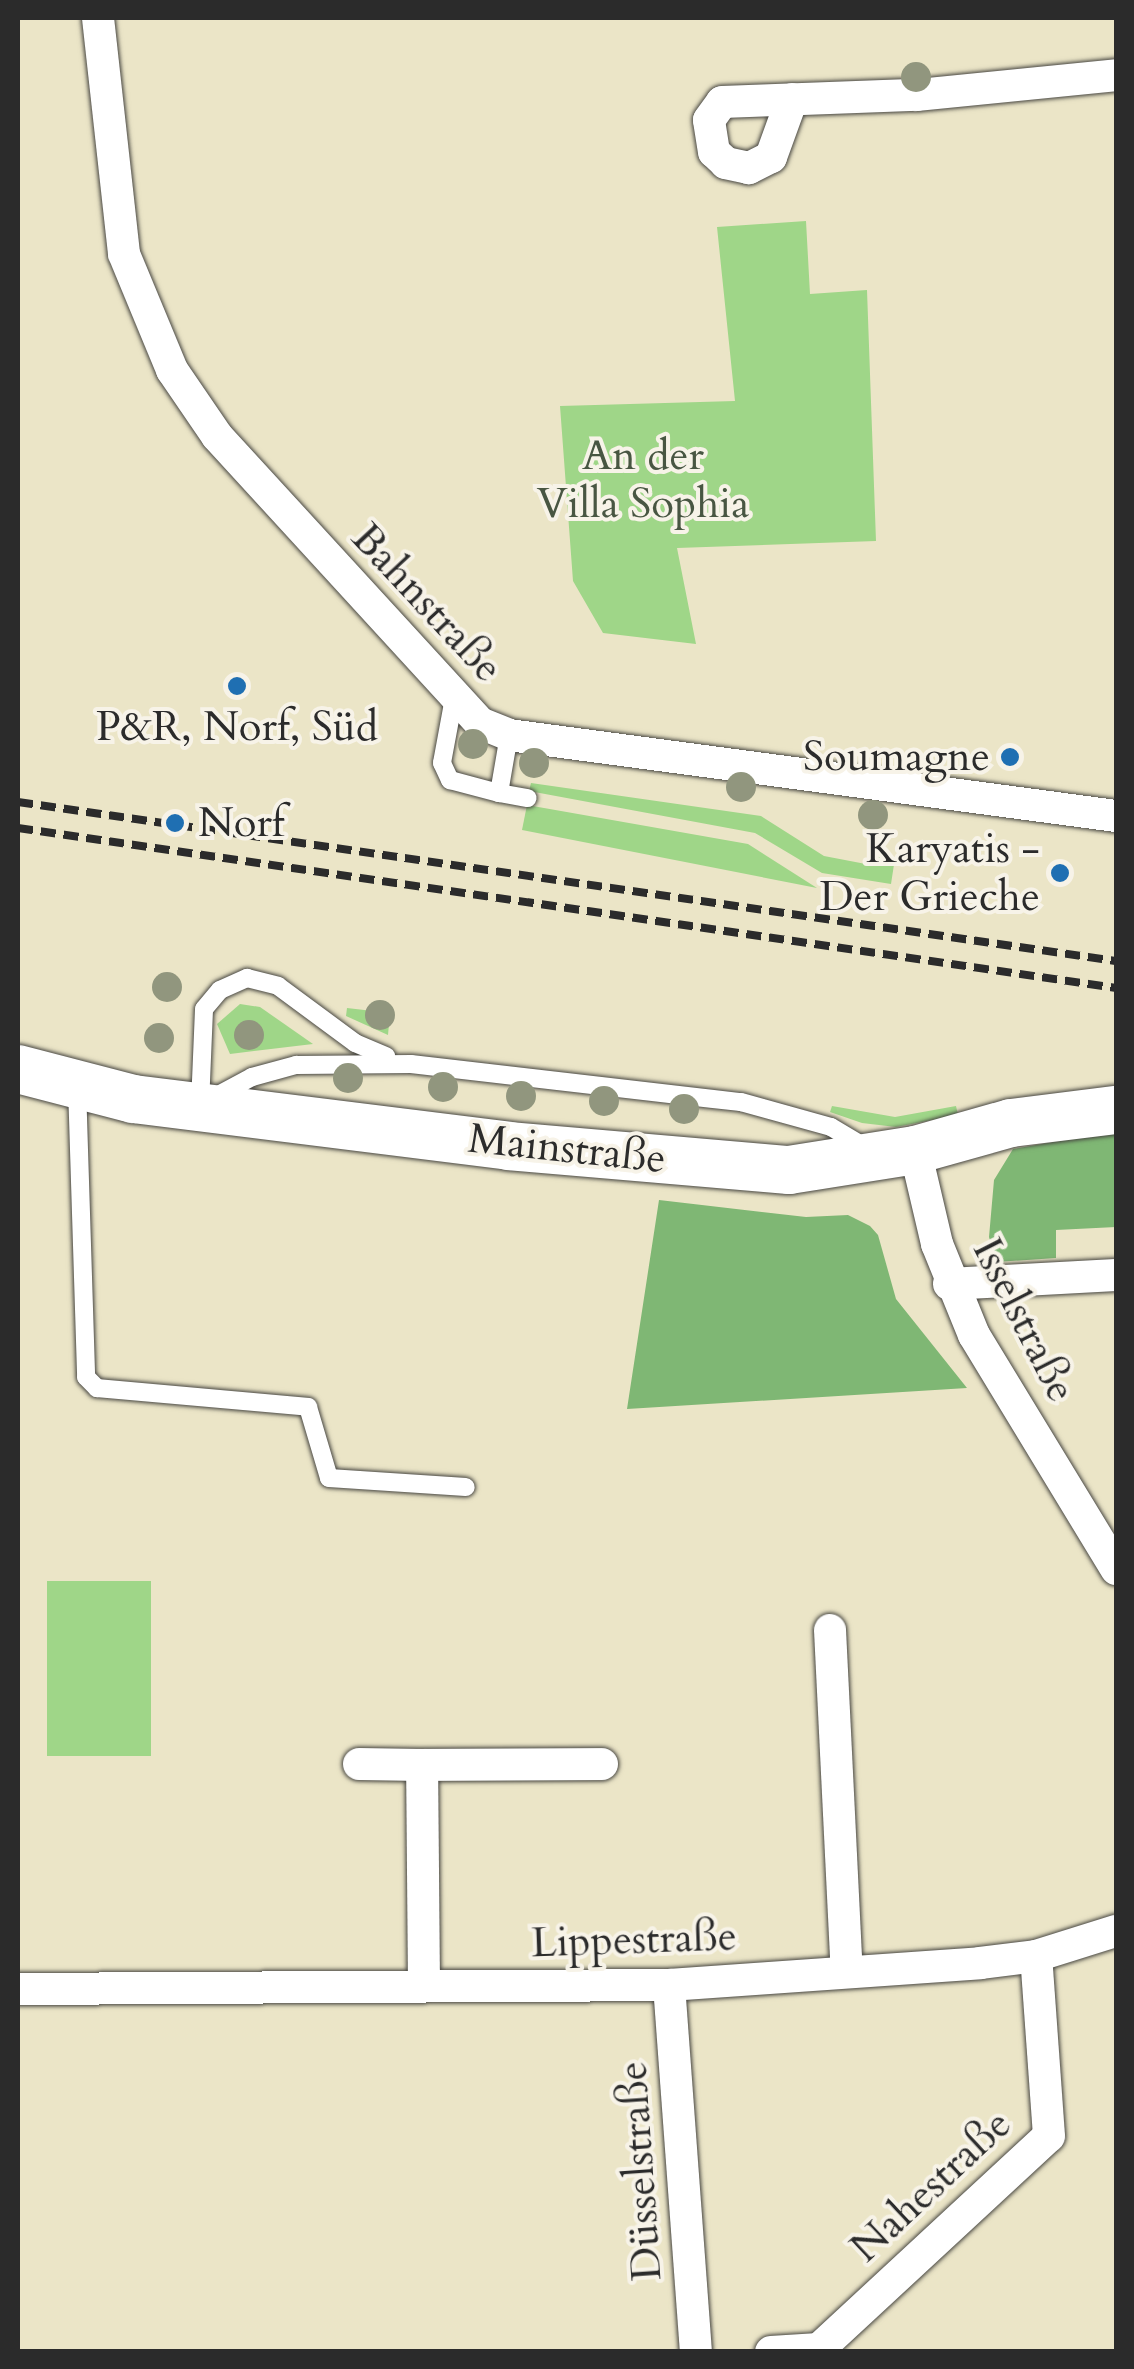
<!DOCTYPE html>
<html>
<head>
<meta charset="utf-8">
<style>
	body { margin:0 }
	#map { position:relative; width:1134px; height:2369px; overflow:hidden; background:#ebe5c7; font-family:Cardo,serif }
	div>[style] { position:absolute }
	.green>* { inset:0; background:#9fd688; transform-origin:0 0 }
	.forest>* { inset:0; background:#7fb774 }
	.roads { filter:drop-shadow(0 0 2px #484742) drop-shadow(0 0 2px #484742) }
	.lane>* { height:18px; margin:-9px; padding:0 9px; transform-origin:9px; border-radius:9px; background:#fff }
	.street>* { height:32px; margin:-16px; padding:0 16px; transform-origin:16px; border-radius:16px; background:#fff }
	.secondary>* { height:48px; margin:-24px; padding:0 24px; transform-origin:24px; border-radius:24px; background:#fff }
	.rail>* { height:8px; margin-top:-4px; transform-origin:0; background:repeating-linear-gradient(90deg,#2b2b2b 0 15px,transparent 0 23px) }
	.trees>* { width:30px; height:30px; margin:-15px; border-radius:50%; background:#91967e }
	.dots>* { width:28px; height:28px; translate:-50% -50%; box-sizing:border-box; border:5px solid #f7f3e8; border-radius:50% }
	span { translate:-50% -50%; white-space:nowrap; text-align:center; line-height:1.15; -webkit-text-stroke:8px #f7f3e8; paint-order:stroke }
	.park-label { font-size:42px; color:#485642 }
	.street-label { font-size:42px; color:#2b2b2b }
	.poi-label { font-size:42px; color:#2b2b2b }
	.right { translate:-100% -50%; text-align:right }
	.left { translate:0 -50%; text-align:left }
	.frame { position:absolute; inset:0; border:20px solid #2b2b2b; pointer-events:none }
</style>
</head>
<body>
<div id="map">
	<div class="green">
		<i style="clip-path:polygon(806px 221px,810px 294px,867px 290px,876px 541px,677px 548px,696px 644px,603px 633px,573px 581px,560px 406px,735px 401px,717px 227px)"></i>
		<i style="clip-path:polygon(531px 783px,761px 816px,824px 856px,871px 865px,873px 855px,895px 858px,891px 884px,822px 873px,755px 833px,529px 791px)"></i>
		<i style="clip-path:polygon(527px 805px,748px 844px,817px 888px,522px 830px)"></i>
		<i style="clip-path:polygon(240px 1004px,260px 1007px,313px 1044px,230px 1054px,217px 1024px)"></i>
		<i style="clip-path:polygon(347px 1008px,390px 1013px,388px 1035px,346px 1016px)"></i>
		<i style="clip-path:polygon(832px 1106px,895px 1117px,956px 1106px,958px 1115px,896px 1127px,862px 1123px,830px 1112px)"></i>
		<i style="left:151px;top:1581px;width:175px;height:104px;rotate:90deg"></i>
	</div>
	<div class="forest">
		<i style="clip-path:polygon(1116px 1131px,1116px 1227px,1056px 1230px,1056px 1258px,996px 1262px,989px 1237px,994px 1180px,1013px 1149px)"></i>
		<i style="clip-path:polygon(659px 1200px,806px 1217px,848px 1215px,870px 1226px,878px 1235px,896px 1299px,967px 1388px,627px 1409px)"></i>
	</div>
	<div class="roads">
		<div class="lane">
			<i style="left:454px;top:698px;width:66px;rotate:100.5deg"></i>
			<i style="left:442px;top:763px;width:19px;rotate:65deg"></i>
			<i style="left:450px;top:780px;width:51px;rotate:14.9deg"></i>
			<i style="left:499px;top:793px;width:59px;rotate:-80.2deg"></i>
			<i style="left:499px;top:793px;width:29px;rotate:10deg"></i>
			<i style="left:77px;top:1086px;width:291px;rotate:88.2deg"></i>
			<i style="left:86px;top:1377px;width:16px;rotate:45deg"></i>
			<i style="left:97px;top:1388px;width:212px;rotate:5.1deg"></i>
			<i style="left:308px;top:1407px;width:74px;rotate:73.5deg"></i>
			<i style="left:329px;top:1478px;width:137px;rotate:3.8deg"></i>
			<i style="left:213px;top:1098px;width:44px;rotate:-28.3deg"></i>
			<i style="left:252px;top:1077px;width:46px;rotate:-15.3deg"></i>
			<i style="left:296px;top:1065px;width:115px;rotate:-0.5deg"></i>
			<i style="left:411px;top:1064px;width:332px;rotate:6.6deg"></i>
			<i style="left:741px;top:1102px;width:93px;rotate:15.5deg"></i>
			<i style="left:831px;top:1127px;width:43px;rotate:30.7deg"></i>
			<i style="left:200px;top:1105px;width:96px;rotate:-87.6deg"></i>
			<i style="left:204px;top:1009px;width:25px;rotate:-50deg"></i>
			<i style="left:220px;top:990px;width:30px;rotate:-24deg"></i>
			<i style="left:247px;top:978px;width:32px;rotate:14deg"></i>
			<i style="left:278px;top:986px;width:96px;rotate:36.5deg"></i>
			<i style="left:355px;top:1043px;width:34px;rotate:23deg"></i>
		</div>
		<div class="street">
			<i style="left:98px;top:18px;width:237px;rotate:83.7deg"></i>
			<i style="left:124px;top:254px;width:126px;rotate:67.5deg"></i>
			<i style="left:172px;top:370px;width:80px;rotate:55.7deg"></i>
			<i style="left:217px;top:436px;width:389px;rotate:47.5deg"></i>
			<i style="left:480px;top:723px;width:31px;rotate:22deg"></i>
			<i style="left:509px;top:735px;width:612px;rotate:7.6deg"></i>
			<i style="left:792px;top:99px;width:62px;rotate:109.9deg"></i>
			<i style="left:771px;top:157px;width:25px;rotate:153deg"></i>
			<i style="left:749px;top:168px;width:24px;rotate:-168deg"></i>
			<i style="left:726px;top:163px;width:16px;rotate:-137deg"></i>
			<i style="left:714px;top:152px;width:32px;rotate:-99deg"></i>
			<i style="left:709px;top:120px;width:22px;rotate:-54deg"></i>
			<i style="left:722px;top:102px;width:195px;rotate:-2.1deg"></i>
			<i style="left:917px;top:95px;width:200px;rotate:-5.7deg"></i>
			<i style="left:915px;top:1150px;width:97px;rotate:76.8deg"></i>
			<i style="left:937px;top:1244px;width:98px;rotate:67.9deg"></i>
			<i style="left:974px;top:1335px;width:274px;rotate:58.7deg"></i>
			<i style="left:949px;top:1284px;width:167px;rotate:-3.1deg"></i>
			<i style="left:830px;top:1630px;width:342px;rotate:87.2deg"></i>
			<i style="left:359px;top:1764px;width:63px;rotate:0.9deg"></i>
			<i style="left:424px;top:1985px;width:220px;rotate:-90.5deg"></i>
			<i style="left:422px;top:1765px;width:180px;rotate:-0.3deg"></i>
			<i style="left:669px;top:1985px;width:368px;rotate:85.8deg"></i>
			<i style="left:18px;top:1989px;width:651px;rotate:-0.35deg"></i>
			<i style="left:669px;top:1985px;width:312px;rotate:-4deg"></i>
			<i style="left:980px;top:1963px;width:56px;rotate:-7.1deg"></i>
			<i style="left:1036px;top:1956px;width:84px;rotate:-17.4deg"></i>
			<i style="left:771px;top:2352px;width:48px;rotate:-3.6deg"></i>
			<i style="left:819px;top:2349px;width:313px;rotate:-42.8deg"></i>
			<i style="left:1049px;top:2136px;width:180px;rotate:-94.1deg"></i>
		</div>
		<div class="secondary">
			<i style="left:18px;top:1069px;width:119px;rotate:14.6deg"></i>
			<i style="left:133px;top:1099px;width:378px;rotate:7.1deg"></i>
			<i style="left:508px;top:1146px;width:282px;rotate:4.9deg"></i>
			<i style="left:789px;top:1170px;width:128px;rotate:-9deg"></i>
			<i style="left:915px;top:1150px;width:100px;rotate:-15.7deg"></i>
			<i style="left:1011px;top:1123px;width:106px;rotate:-7.1deg"></i>
		</div>
	</div>
	<div class="rail">
		<i style="left:18px;top:802px;width:1109px;rotate:8.24deg"></i>
		<i style="left:18px;top:828px;width:1110px;rotate:8.29deg"></i>
	</div>
	<div class="trees">
		<i style="left:916px;top:77px"></i>
		<i style="left:473px;top:744px"></i>
		<i style="left:534px;top:763px"></i>
		<i style="left:741px;top:787px"></i>
		<i style="left:873px;top:815px"></i>
		<i style="left:167px;top:987px"></i>
		<i style="left:380px;top:1015px"></i>
		<i style="left:249px;top:1035px"></i>
		<i style="left:159px;top:1038px"></i>
		<i style="left:348px;top:1078px"></i>
		<i style="left:443px;top:1087px"></i>
		<i style="left:521px;top:1096px"></i>
		<i style="left:604px;top:1101px"></i>
		<i style="left:684px;top:1109px"></i>
	</div>
	<div class="dots">
		<i style="left:237px;top:686px;background:#1f6fb2"></i>
		<i style="left:1010px;top:757px;background:#1f6fb2"></i>
		<i style="left:175px;top:823px;background:#1f6fb2"></i>
		<i style="left:1060px;top:873px;background:#1f6fb2"></i>
	</div>
	<div class="park-label">
		<span style="left:643px;top:480px">An der<br>Villa Sophia</span>
	</div>
	<div class="street-label">
		<span style="left:427px;top:603px;rotate:47deg">Bahnstraße</span>
		<span style="left:567px;top:1149px;rotate:6deg">Mainstraße</span>
		<span style="left:1024px;top:1320px;rotate:63deg">Isselstraße</span>
		<span style="left:634px;top:1940px;rotate:-2deg">Lippestraße</span>
		<span style="left:640px;top:2171px;rotate:-94deg">Düsselstraße</span>
		<span style="left:931px;top:2186px;rotate:-43deg">Nahestraße</span>
	</div>
	<div class="poi-label">
		<span style="left:237px;top:727px">P&amp;R, Norf, Süd</span>
		<span class="right" style="left:990px;top:757px">Soumagne</span>
		<span class="left" style="left:198px;top:823px">Norf</span>
		<span class="right" style="left:1040px;top:873px">Karyatis -<br>Der Grieche</span>
	</div>
	<div class="frame"></div>
</div>
</body>
</html>
